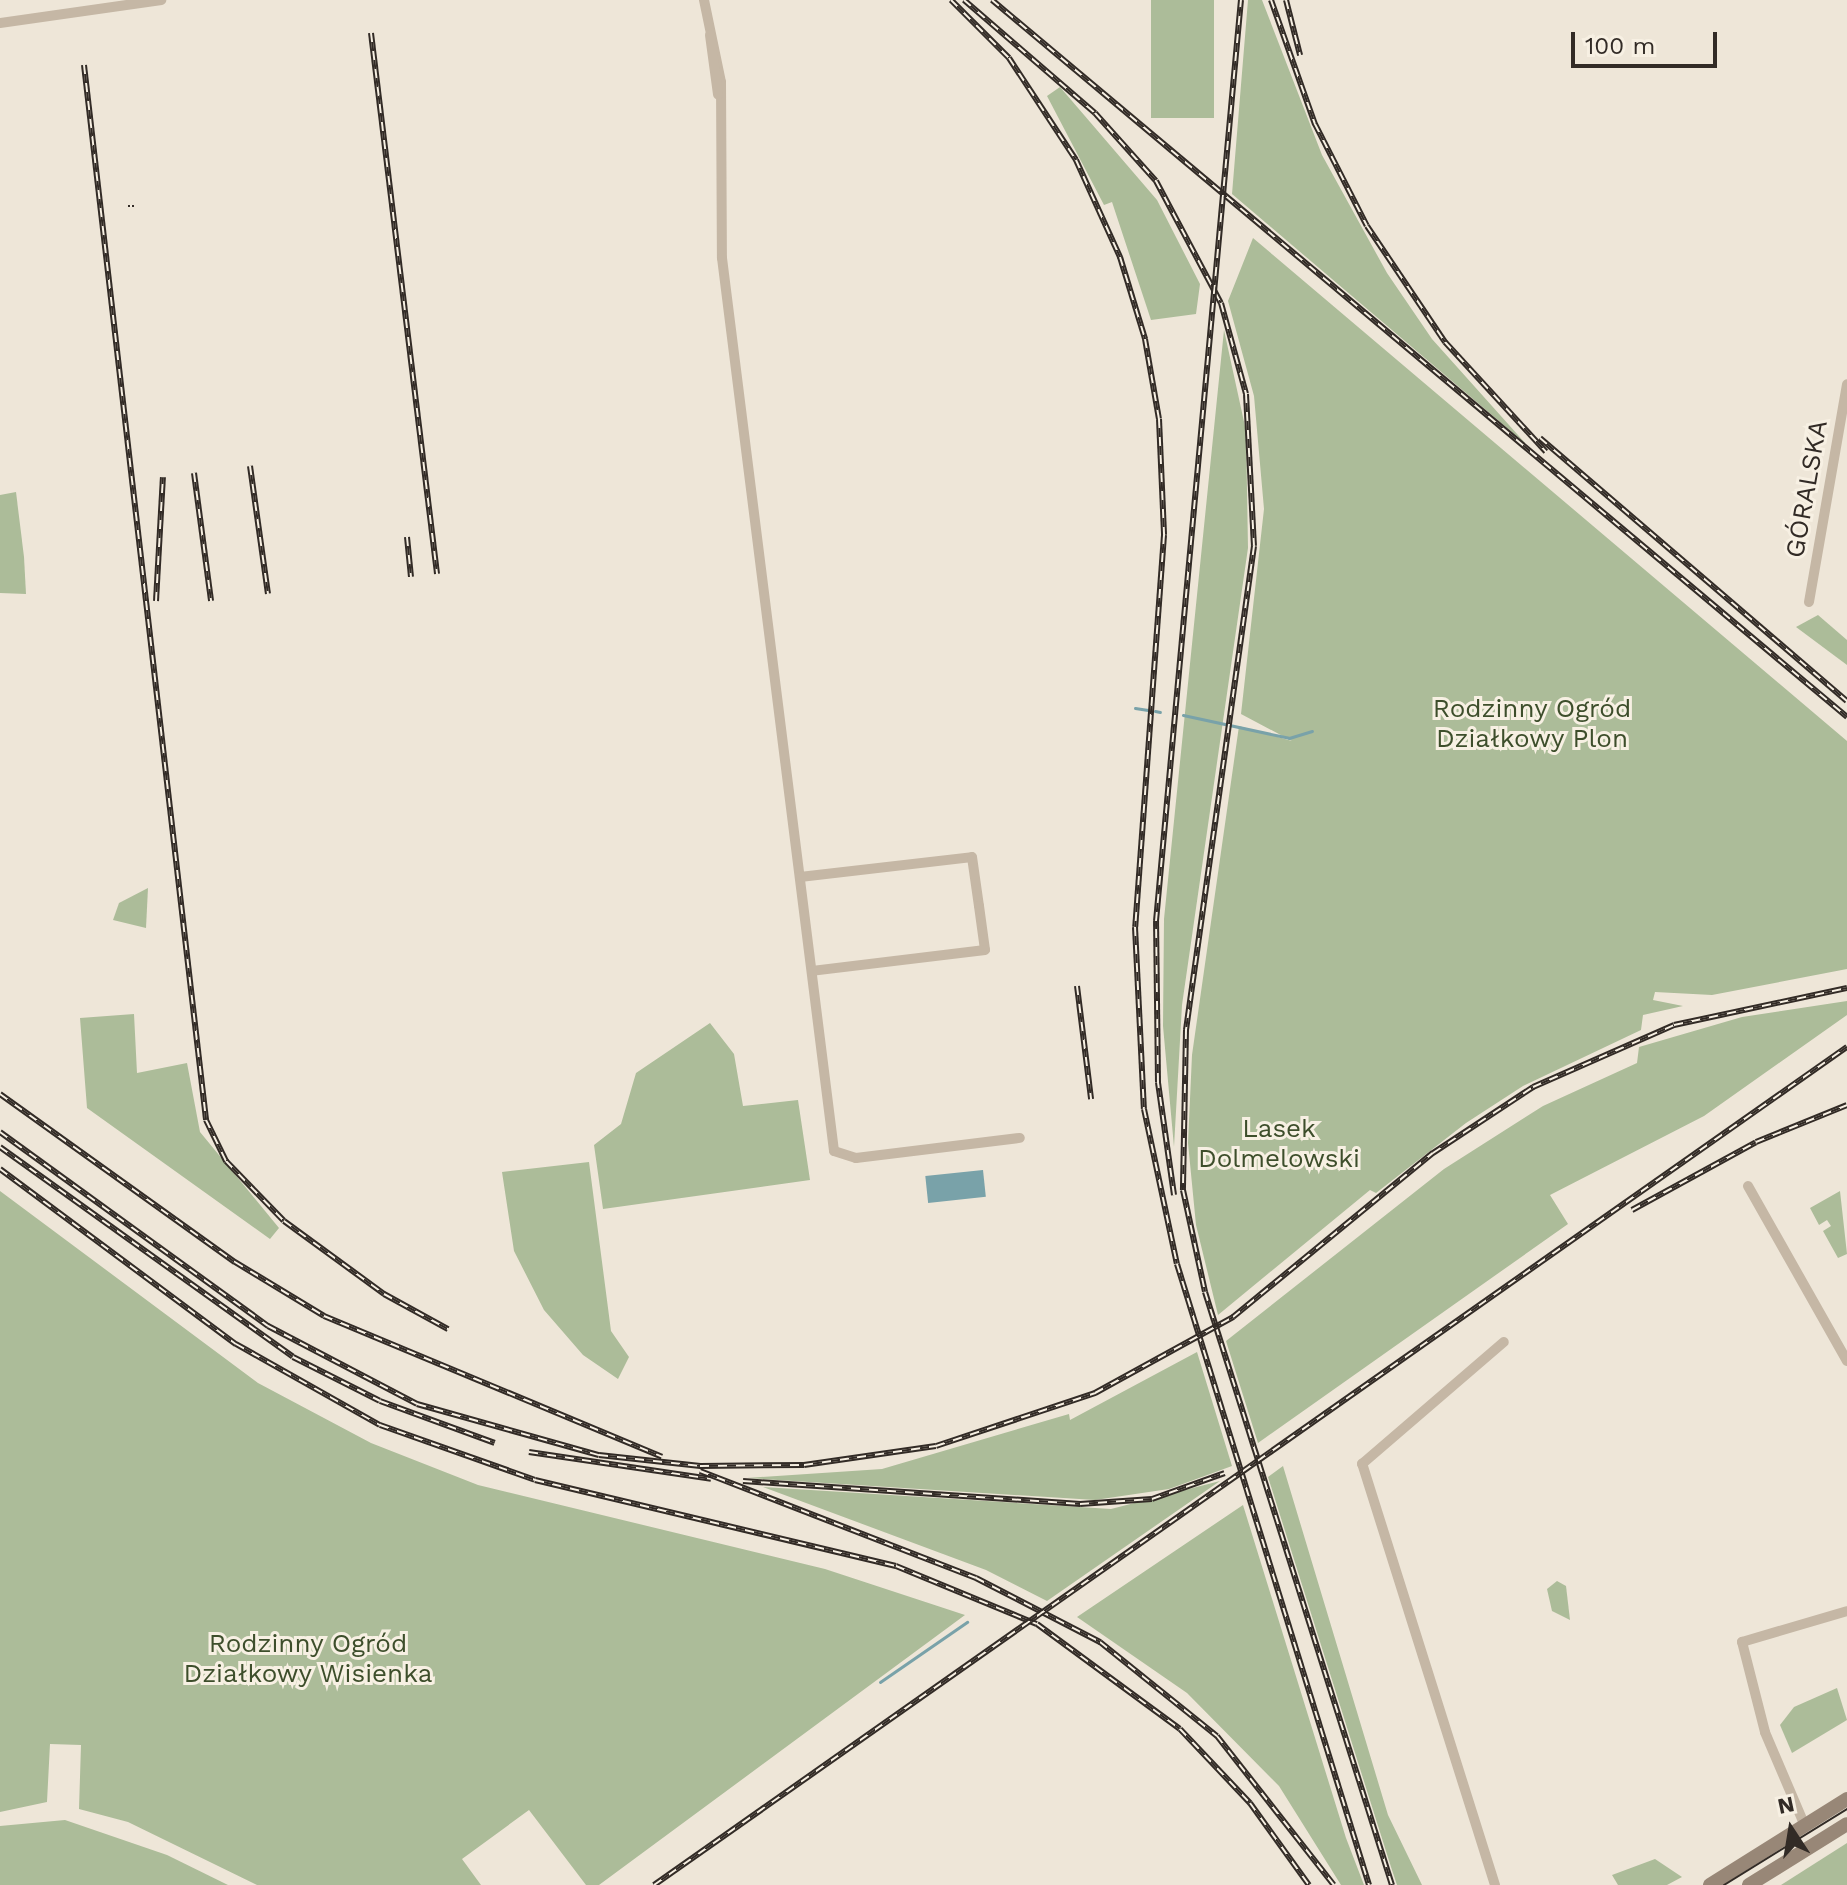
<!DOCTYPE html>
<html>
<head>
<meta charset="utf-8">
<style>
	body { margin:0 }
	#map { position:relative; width:1847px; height:1885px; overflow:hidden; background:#eee6d8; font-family:"Work Sans",sans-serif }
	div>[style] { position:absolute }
	.green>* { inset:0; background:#acbc99; transform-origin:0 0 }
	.water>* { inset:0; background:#79a2a9; transform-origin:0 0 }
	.stream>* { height:3px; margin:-1.5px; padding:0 1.5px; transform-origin:1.5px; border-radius:1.5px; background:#79a2a9 }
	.street>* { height:10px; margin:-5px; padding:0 5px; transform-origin:5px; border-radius:5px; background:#c5b7a5 }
	.secondary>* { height:14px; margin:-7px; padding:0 7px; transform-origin:7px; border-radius:7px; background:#988777 }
	.tram>* { height:2px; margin:-1px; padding:0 1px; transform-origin:1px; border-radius:1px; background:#322b26 }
	.rail>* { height:6px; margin-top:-3px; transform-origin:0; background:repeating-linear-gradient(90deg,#f7f0e3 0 9px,#322b26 0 18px); box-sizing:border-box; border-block:2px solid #322b26 }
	span { translate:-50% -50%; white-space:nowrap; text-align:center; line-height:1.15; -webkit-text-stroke:6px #f7f0e3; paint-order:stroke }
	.street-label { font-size:26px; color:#322b26 }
	.park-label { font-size:26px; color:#3d4e2b }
	.north { position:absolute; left:1751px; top:1789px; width:80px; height:80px; -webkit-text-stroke:6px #f7f0e3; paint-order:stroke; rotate:348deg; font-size:22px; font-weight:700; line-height:32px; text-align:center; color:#322b26 }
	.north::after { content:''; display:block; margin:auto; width:28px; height:36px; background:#322b26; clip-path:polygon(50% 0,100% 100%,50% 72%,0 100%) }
	.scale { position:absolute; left:1571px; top:32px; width:146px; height:36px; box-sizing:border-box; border:4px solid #322b26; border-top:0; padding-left:10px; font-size:24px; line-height:28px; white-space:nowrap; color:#322b26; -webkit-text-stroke:6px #f7f0e3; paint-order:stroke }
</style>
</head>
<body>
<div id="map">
	<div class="green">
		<i style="left:1151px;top:0;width:63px;height:118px"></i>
		<i style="clip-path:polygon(1248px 0,1262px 0,1322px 155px,1387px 273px,1432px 339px,1526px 444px,1232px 194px)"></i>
		<i style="clip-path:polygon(1060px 87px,1157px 200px,1200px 284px,1196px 314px,1151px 320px,1112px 202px,1104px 205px,1047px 96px)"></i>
		<i style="clip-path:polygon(1253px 238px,1847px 741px,1847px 969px,1712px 995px,1655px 992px,1653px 1000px,1683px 1006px,1643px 1015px,1641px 1030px,1523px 1086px,1466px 1123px,1376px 1193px,1370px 1190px,1218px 1315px,1196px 1225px,1188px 1143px,1192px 1055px,1239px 726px,1292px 741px,1241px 714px,1264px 509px,1254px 396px,1228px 301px)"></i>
		<i style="clip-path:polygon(1224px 330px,1246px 431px,1248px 548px,1182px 1005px,1174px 1147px,1163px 1026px,1164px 919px)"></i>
		<i style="clip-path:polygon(16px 492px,24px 557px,26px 594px,0 593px,0 495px)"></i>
		<i style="clip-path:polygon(1818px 615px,1847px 640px,1847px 665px,1796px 627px)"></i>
		<i style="clip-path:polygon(148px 888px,146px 928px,113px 920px,119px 903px)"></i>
		<i style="clip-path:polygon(1847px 1001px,1847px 1015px,1704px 1116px,1550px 1195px,1568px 1224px,1258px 1443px,1226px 1341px,1444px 1169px,1543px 1106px,1637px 1063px,1639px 1047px,1742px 1017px)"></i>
		<i style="clip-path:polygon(134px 1014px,137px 1073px,187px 1063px,200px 1132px,279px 1228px,270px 1239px,87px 1108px,80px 1018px)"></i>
		<i style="clip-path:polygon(710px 1023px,734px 1054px,743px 1106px,798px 1100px,810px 1180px,603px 1209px,594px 1145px,621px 1124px,636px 1073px)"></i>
		<i style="clip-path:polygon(589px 1162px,611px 1331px,629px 1357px,618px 1379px,583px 1355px,544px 1310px,514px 1251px,502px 1172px)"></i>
		<i style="clip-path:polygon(0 1191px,258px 1383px,371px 1443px,478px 1485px,825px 1569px,965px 1615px,599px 1885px,586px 1885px,529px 1810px,462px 1859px,481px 1885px,257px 1885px,128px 1822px,79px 1809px,81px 1745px,50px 1744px,47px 1802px,0 1812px)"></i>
		<i style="clip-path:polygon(1840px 1191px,1847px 1254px,1838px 1258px,1823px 1231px,1831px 1226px,1827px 1220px,1819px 1225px,1810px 1208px)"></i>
		<i style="clip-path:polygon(1197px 1352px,1232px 1466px,1169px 1489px,1095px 1500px,747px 1478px,882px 1469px,1069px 1414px,1070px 1420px)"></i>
		<i style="clip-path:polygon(1283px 1466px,1388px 1815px,1422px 1885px,1397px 1885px,1391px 1867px,1268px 1477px)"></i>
		<i style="clip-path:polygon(1220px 1481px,1047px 1601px,986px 1570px,763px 1487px,1111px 1509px)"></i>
		<i style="clip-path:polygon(1243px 1505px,1346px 1838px,1364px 1885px,1341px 1885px,1279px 1786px,1187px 1693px,1077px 1617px)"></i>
		<i style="clip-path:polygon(1557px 1581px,1566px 1586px,1570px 1620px,1552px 1611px,1547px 1589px)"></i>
		<i style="clip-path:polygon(1837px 1688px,1847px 1720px,1792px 1753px,1780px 1725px,1794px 1707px)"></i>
		<i style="clip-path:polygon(65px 1820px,167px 1855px,228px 1885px,0 1885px,0 1826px)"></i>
		<i style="clip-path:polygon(1847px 1843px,1847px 1885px,1781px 1885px)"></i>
		<i style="clip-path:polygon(1655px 1859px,1682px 1877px,1667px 1885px,1618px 1885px,1612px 1875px)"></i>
	</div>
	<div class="water">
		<i style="left:983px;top:1170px;width:27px;height:58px;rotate:84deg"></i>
	</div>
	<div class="stream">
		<i style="left:1135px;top:708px;width:13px;rotate:9deg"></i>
		<i style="left:1155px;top:711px;width:5px;rotate:11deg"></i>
		<i style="left:1183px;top:715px;width:108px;rotate:12.2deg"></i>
		<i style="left:1289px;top:738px;width:24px;rotate:-17deg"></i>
		<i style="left:880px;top:1682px;width:106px;rotate:-34.6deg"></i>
	</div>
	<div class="street">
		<i style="left:704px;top:0;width:84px;rotate:78.3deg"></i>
		<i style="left:721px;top:82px;width:176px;rotate:89.7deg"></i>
		<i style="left:722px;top:258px;width:900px;rotate:82.85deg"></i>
		<i style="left:834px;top:1151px;width:23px;rotate:18deg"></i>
		<i style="left:856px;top:1158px;width:165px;rotate:-7deg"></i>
		<i style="left:0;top:23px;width:163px;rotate:-8.1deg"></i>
		<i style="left:710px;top:35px;width:60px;rotate:82.3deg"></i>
		<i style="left:1809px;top:602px;width:221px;rotate:-80.1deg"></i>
		<i style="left:800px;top:877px;width:173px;rotate:-6.6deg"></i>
		<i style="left:972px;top:857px;width:49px;rotate:81.9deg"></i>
		<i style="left:979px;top:906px;width:44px;rotate:82.2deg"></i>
		<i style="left:985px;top:950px;width:174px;rotate:173.1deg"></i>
		<i style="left:1748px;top:1186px;width:201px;rotate:60.5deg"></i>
		<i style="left:1805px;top:1826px;width:102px;rotate:-113.1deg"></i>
		<i style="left:1765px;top:1732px;width:93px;rotate:-104.3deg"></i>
		<i style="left:1742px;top:1642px;width:109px;rotate:-16.4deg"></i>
		<i style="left:1495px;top:1885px;width:442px;rotate:-107.5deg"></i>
		<i style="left:1362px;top:1464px;width:187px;rotate:-40.7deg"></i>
	</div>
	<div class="secondary">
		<i style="left:1710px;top:1885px;width:162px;rotate:-32.1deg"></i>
		<i style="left:1749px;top:1885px;width:115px;rotate:-31.9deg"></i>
	</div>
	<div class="tram">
		<i style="left:1724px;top:1885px;width:145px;rotate:-31.7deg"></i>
	</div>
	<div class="rail">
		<i style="left:951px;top:0;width:82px;rotate:45deg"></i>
		<i style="left:1009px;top:58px;width:122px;rotate:56.7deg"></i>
		<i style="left:1076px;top:160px;width:107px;rotate:65.6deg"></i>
		<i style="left:1120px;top:257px;width:86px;rotate:73deg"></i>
		<i style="left:1145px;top:339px;width:81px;rotate:80.1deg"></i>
		<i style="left:1159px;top:419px;width:116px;rotate:87.5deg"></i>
		<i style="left:1164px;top:535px;width:393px;rotate:94.2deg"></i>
		<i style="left:1135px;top:927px;width:182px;rotate:87.2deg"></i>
		<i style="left:1144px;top:1109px;width:158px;rotate:78deg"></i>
		<i style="left:1177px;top:1264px;width:650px;rotate:72.82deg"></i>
		<i style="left:964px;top:0;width:173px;rotate:40.8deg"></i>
		<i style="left:1095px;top:113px;width:91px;rotate:48.1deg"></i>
		<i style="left:1156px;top:181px;width:138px;rotate:62deg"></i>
		<i style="left:1221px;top:303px;width:94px;rotate:74.6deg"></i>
		<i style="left:1246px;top:394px;width:152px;rotate:87deg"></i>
		<i style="left:1254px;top:546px;width:489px;rotate:98deg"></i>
		<i style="left:1186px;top:1030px;width:160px;rotate:91.1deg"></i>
		<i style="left:1183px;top:1190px;width:104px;rotate:77.8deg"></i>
		<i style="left:1205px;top:1292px;width:622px;rotate:72.5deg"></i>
		<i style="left:992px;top:0;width:1116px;rotate:39.98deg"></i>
		<i style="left:1271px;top:0;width:132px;rotate:70.5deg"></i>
		<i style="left:1315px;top:124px;width:114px;rotate:63deg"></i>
		<i style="left:1367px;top:226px;width:140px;rotate:56.1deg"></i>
		<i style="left:1445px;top:342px;width:149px;rotate:47.4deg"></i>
		<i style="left:1286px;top:0;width:57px;rotate:75.7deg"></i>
		<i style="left:371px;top:33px;width:545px;rotate:83.04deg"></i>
		<i style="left:84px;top:65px;width:1062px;rotate:83.4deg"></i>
		<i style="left:206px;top:1120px;width:46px;rotate:64deg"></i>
		<i style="left:226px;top:1161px;width:83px;rotate:46deg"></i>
		<i style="left:284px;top:1221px;width:124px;rotate:36.1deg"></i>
		<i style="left:384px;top:1294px;width:73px;rotate:28.7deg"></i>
		<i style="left:131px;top:205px;width:2px;rotate:90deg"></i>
		<i style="left:1540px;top:438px;width:404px;rotate:40.6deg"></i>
		<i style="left:250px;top:466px;width:129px;rotate:82deg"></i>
		<i style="left:194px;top:473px;width:129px;rotate:82.4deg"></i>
		<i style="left:407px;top:537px;width:40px;rotate:84.3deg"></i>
		<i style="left:156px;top:601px;width:124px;rotate:-86.8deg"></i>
		<i style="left:1077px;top:986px;width:114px;rotate:82.9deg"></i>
		<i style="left:0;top:1094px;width:289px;rotate:35.6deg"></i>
		<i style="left:235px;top:1262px;width:104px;rotate:31.2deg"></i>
		<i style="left:324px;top:1316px;width:366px;rotate:22.6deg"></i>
		<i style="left:0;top:1132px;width:331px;rotate:35.9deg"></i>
		<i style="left:268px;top:1326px;width:168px;rotate:27.6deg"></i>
		<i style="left:417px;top:1404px;width:189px;rotate:15.7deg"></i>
		<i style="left:599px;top:1455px;width:102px;rotate:6.2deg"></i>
		<i style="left:700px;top:1466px;width:104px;rotate:-0.6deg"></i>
		<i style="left:804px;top:1465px;width:133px;rotate:-8.2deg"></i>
		<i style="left:936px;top:1446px;width:168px;rotate:-18.4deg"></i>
		<i style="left:1095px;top:1393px;width:158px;rotate:-28.8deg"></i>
		<i style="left:1233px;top:1317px;width:259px;rotate:-39.4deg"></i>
		<i style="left:1433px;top:1153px;width:120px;rotate:-33.4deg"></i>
		<i style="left:1533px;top:1087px;width:154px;rotate:-23.7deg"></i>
		<i style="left:1674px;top:1025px;width:177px;rotate:-12.1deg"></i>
		<i style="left:0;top:1147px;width:360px;rotate:35.6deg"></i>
		<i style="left:293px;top:1357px;width:97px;rotate:26.8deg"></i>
		<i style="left:380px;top:1401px;width:122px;rotate:20.1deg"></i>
		<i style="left:0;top:1169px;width:294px;rotate:36.6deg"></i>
		<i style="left:236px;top:1344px;width:165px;rotate:29.4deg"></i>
		<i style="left:380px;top:1425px;width:164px;rotate:19.5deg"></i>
		<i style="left:535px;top:1480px;width:371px;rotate:13.4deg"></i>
		<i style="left:896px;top:1566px;width:152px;rotate:22.4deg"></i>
		<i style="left:1037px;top:1624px;width:177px;rotate:36.3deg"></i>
		<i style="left:1180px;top:1729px;width:102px;rotate:46.6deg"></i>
		<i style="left:1250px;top:1803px;width:101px;rotate:54.3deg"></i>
		<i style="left:1174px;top:1195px;width:114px;rotate:-98.1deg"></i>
		<i style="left:1158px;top:1082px;width:161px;rotate:-90.7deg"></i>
		<i style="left:1156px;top:921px;width:925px;rotate:-84.73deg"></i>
		<i style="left:1632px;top:1210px;width:141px;rotate:-28.7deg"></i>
		<i style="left:1756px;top:1142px;width:98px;rotate:-22.1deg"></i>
		<i style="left:529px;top:1452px;width:184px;rotate:8.4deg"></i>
		<i style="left:700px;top:1471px;width:296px;rotate:21.2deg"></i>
		<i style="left:976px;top:1578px;width:140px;rotate:27.3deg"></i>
		<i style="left:1100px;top:1642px;width:150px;rotate:38.8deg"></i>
		<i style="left:1217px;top:1736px;width:189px;rotate:51.9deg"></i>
		<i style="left:743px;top:1481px;width:338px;rotate:3.9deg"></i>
		<i style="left:1080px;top:1504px;width:72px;rotate:-4deg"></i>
		<i style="left:1152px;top:1499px;width:77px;rotate:-19.6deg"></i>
		<i style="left:654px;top:1885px;width:1458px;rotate:-35.09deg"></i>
	</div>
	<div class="street-label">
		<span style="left:1807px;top:489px;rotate:-80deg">GÓRALSKA</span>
	</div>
	<div class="park-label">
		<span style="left:1532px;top:724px">Rodzinny Ogród<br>Działkowy Plon</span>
		<span style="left:1279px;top:1144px">Lasek<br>Dolmelowski</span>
		<span style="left:308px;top:1659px">Rodzinny Ogród<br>Działkowy Wisienka</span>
	</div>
	<div class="north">N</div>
	<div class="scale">100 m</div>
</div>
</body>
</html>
